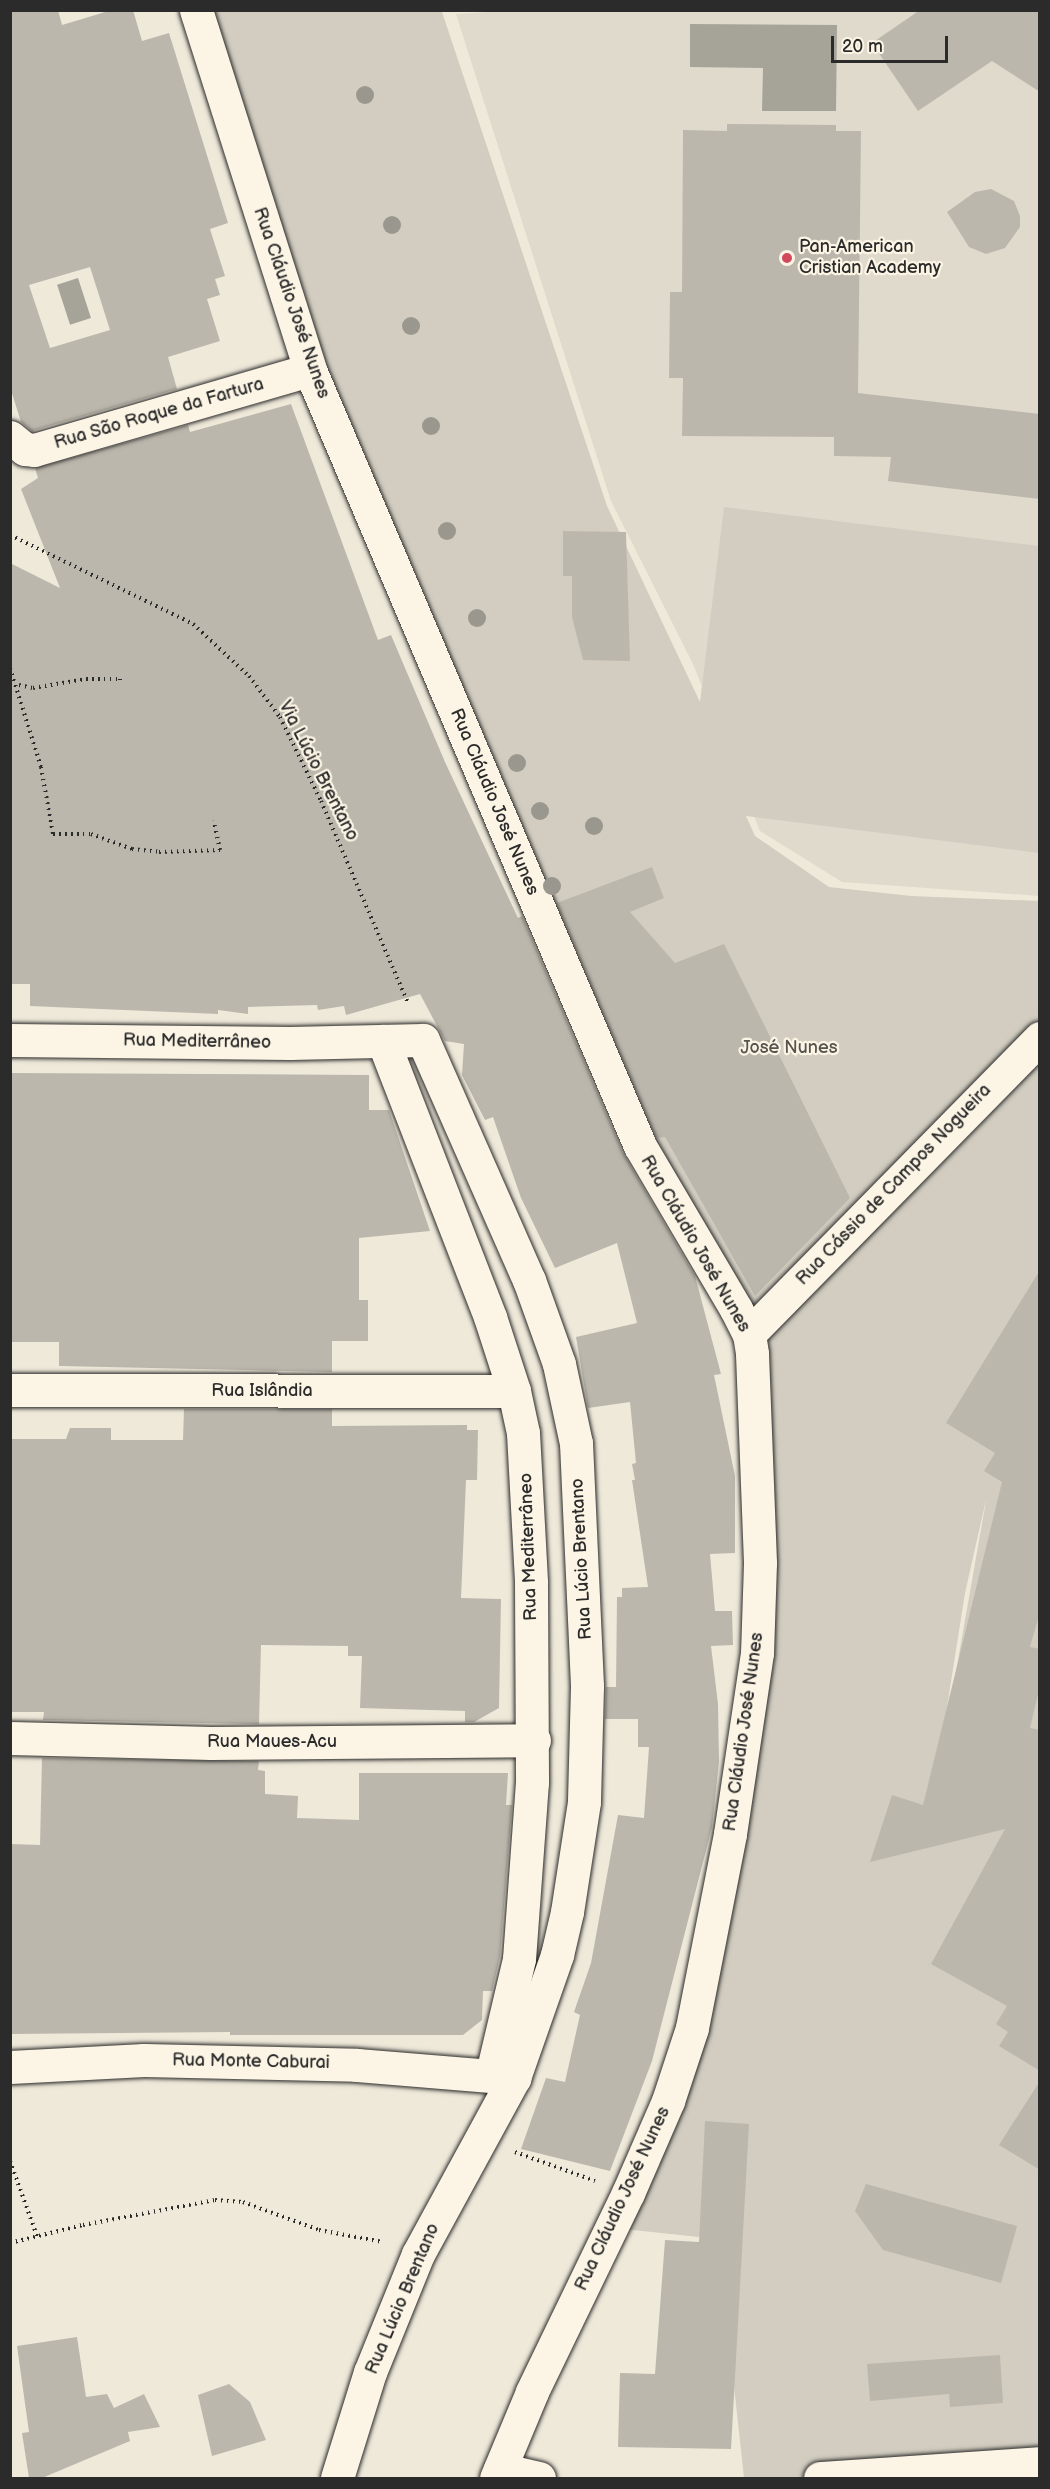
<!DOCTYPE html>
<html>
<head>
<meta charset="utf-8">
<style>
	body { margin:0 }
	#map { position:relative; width:1050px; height:2489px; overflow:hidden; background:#efe9da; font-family:"Balsamiq Sans",sans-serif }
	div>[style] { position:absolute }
	.built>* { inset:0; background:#e0dacc }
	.green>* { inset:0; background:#d2cdc0 }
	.water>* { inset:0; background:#a6a399; transform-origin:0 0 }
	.building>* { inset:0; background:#bcb7ac }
	.path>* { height:4px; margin-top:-2px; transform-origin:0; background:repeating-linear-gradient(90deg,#2b2b2b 0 1.5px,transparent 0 6px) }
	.roads { filter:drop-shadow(0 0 2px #2b2b2b) drop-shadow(0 0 2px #2b2b2b) }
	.minor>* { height:33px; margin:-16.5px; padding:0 16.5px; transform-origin:16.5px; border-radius:16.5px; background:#fcf5e5 }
	.trees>* { width:18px; height:18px; margin:-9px; border-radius:50%; background:#9a978e }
	.dots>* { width:16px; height:16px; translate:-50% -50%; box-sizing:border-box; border:3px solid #fcf5e5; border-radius:50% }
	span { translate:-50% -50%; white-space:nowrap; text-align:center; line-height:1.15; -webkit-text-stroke:4.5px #fcf5e5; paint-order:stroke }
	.poi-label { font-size:18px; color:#2b2b2b }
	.left { translate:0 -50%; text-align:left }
	.street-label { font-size:18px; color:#2b2b2b }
	.park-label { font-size:18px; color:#555450 }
	.frame { position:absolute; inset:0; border:12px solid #2b2b2b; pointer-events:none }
	.scale { position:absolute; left:831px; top:36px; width:117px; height:27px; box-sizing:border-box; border:3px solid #2b2b2b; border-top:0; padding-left:8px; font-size:18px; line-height:21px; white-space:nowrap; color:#2b2b2b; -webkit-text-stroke:4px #fcf5e5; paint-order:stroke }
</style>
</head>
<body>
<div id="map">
	<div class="built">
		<i style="clip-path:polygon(522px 10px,1039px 11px,1039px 896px,842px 882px,760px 831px,693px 664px,611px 501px,456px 14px)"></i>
	</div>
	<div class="green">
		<i style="clip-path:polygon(206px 11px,444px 11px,442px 12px,607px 506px,700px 702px,724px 507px,1039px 546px,1039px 853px,746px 816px,755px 836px,829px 887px,911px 896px,1040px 901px,1039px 1030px,754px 1322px,655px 1156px,319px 370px)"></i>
		<i style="clip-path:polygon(evenodd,1039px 1045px,1039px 2462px,803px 2478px,744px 2478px,718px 2239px,614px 2228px,636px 2176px,735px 1813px,752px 1335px,1039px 1045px,986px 1500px,986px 1501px,923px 1859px,965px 1593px,986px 1500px)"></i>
	</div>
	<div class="water">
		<i style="clip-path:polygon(690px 24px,837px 25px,836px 111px,762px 111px,763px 68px,690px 67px)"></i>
		<i style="left:78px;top:278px;width:42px;height:22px;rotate:72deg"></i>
	</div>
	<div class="building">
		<i style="clip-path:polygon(evenodd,10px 10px,58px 10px,62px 25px,112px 10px,133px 10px,142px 41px,169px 33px,228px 223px,210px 229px,225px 276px,215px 279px,220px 295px,207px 299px,220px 341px,168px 357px,177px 389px,32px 431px,21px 422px,10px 387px,10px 10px,90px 267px,110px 330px,50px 348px,29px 285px,90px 267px)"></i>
		<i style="clip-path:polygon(920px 10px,1040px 10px,1040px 92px,992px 61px,918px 111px,872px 43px)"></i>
		<i style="clip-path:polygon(727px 124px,836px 125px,836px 131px,861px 131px,858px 393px,1040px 414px,1040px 499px,888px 481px,891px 457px,834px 456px,834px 437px,682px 436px,683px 378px,669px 378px,670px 292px,682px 292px,683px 130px,727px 131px)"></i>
		<i style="clip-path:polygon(991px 189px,1014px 201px,1020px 216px,1020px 227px,1005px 248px,986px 254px,969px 247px,947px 212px,975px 192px)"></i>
		<i style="clip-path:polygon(291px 404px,378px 640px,391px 635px,445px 762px,518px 918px,522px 916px,623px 1153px,695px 1276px,721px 1374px,714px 1375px,735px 1476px,735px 1553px,710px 1554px,715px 1611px,732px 1611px,733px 1645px,711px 1646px,718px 1704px,719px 1762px,712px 1827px,652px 2061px,610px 2171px,521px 2149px,546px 2078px,565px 2082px,580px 2015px,574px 2012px,591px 1963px,618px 1815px,644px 1818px,649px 1747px,638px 1747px,638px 1719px,605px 1719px,606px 1687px,616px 1687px,617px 1597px,622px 1597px,622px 1588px,648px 1587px,632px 1480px,635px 1480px,632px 1464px,636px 1463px,630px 1402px,588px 1408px,576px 1337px,637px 1323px,617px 1243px,555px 1268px,521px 1198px,493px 1117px,485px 1120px,462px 1075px,464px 1044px,445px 1041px,420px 994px,346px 1015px,344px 1006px,318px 1010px,317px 1005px,248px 1007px,248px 1014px,218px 1010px,218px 1014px,30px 1006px,30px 984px,10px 984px,10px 563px,60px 588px,21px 489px,38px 478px,35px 468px,188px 425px,190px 432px)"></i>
		<i style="clip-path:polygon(563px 531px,626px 532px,630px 661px,583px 660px,572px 617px,572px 576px,563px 576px)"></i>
		<i style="clip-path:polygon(652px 867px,664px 898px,630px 912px,675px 963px,724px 944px,850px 1198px,755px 1296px,665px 1137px,657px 1138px,557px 903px)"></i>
		<i style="clip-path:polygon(10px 1073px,369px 1075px,369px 1110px,389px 1110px,430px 1231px,359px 1238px,359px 1300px,368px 1300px,368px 1341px,332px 1341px,332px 1372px,59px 1366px,59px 1342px,10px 1342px)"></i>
		<i style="clip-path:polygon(1040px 1270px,1040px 1612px,1030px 1647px,1040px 1649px,1040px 1686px,1030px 1728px,1040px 1730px,1040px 2071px,999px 2046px,1008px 2032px,996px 2024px,1007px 2006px,931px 1964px,1005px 1829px,870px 1862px,892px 1795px,923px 1805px,1002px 1482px,984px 1471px,995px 1453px,946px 1423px)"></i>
		<i style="clip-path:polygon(184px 1409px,332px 1409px,332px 1426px,467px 1425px,467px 1430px,478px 1430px,477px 1480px,466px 1480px,461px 1598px,501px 1599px,499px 1708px,474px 1722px,465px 1722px,465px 1711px,360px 1708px,362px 1656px,348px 1656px,348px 1646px,261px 1645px,259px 1724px,43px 1720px,44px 1712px,10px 1712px,10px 1439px,66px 1439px,70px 1428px,111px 1428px,111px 1440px,183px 1440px)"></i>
		<i style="clip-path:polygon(42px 1758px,259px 1761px,258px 1770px,265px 1771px,265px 1794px,298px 1796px,297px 1818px,359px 1820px,359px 1773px,508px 1773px,506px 1805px,512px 1805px,500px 1956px,492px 1991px,483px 1991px,482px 2020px,463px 2035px,230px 2035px,230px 2032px,10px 2034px,10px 1844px,40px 1845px)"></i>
		<i style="clip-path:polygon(1040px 2081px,1040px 2170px,999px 2145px)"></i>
		<i style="clip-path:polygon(705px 2121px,749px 2124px,731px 2449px,618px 2447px,620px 2373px,655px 2374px,665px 2240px,699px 2242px)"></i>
		<i style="clip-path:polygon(866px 2184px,1017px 2226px,1001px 2283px,883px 2250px,855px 2211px)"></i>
		<i style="clip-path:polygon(77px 2337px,86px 2397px,107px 2394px,114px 2408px,144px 2394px,160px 2427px,128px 2432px,130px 2441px,42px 2478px,29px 2478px,22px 2433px,29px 2432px,17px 2346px)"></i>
		<i style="clip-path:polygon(1000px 2355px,1003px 2403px,950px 2407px,949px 2394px,870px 2401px,867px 2364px)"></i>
		<i style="clip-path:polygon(229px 2384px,250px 2402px,266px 2440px,212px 2456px,198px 2395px)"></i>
	</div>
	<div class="path">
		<i style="left:10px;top:535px;width:203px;rotate:25.9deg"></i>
		<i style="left:193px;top:624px;width:76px;rotate:42.9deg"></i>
		<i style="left:249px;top:676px;width:51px;rotate:52.9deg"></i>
		<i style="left:280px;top:717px;width:93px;rotate:64deg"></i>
		<i style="left:321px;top:801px;width:220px;rotate:66.7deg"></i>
		<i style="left:10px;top:668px;width:104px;rotate:72.6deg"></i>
		<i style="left:41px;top:767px;width:68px;rotate:79.8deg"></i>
		<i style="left:53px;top:834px;width:38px"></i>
		<i style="left:91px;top:834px;width:44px;rotate:20.1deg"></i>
		<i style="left:132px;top:849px;width:27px;rotate:6deg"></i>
		<i style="left:159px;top:852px;width:61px;rotate:-1.9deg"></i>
		<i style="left:220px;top:850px;width:30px;rotate:-102deg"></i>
		<i style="left:19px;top:685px;width:14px;rotate:12deg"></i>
		<i style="left:33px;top:688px;width:54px;rotate:-9.6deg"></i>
		<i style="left:86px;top:679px;width:34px"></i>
		<i style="left:120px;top:679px;width:6px;rotate:90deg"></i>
		<i style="left:515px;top:2152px;width:85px;rotate:19.9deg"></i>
		<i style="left:10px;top:2161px;width:80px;rotate:70.2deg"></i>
		<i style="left:10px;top:2243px;width:75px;rotate:-13.9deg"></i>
		<i style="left:83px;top:2225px;width:134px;rotate:-10.7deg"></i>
		<i style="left:215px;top:2200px;width:28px;rotate:4deg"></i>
		<i style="left:243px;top:2202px;width:81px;rotate:20.2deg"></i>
		<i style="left:319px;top:2230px;width:65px;rotate:10.6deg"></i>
	</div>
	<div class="roads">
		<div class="minor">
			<i style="left:196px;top:10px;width:378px;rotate:72.4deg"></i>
			<i style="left:310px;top:370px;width:843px;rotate:66.96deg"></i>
			<i style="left:640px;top:1146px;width:189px;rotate:59.5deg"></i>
			<i style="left:736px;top:1309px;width:28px;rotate:63deg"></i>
			<i style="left:749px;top:1334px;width:20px;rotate:81deg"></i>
			<i style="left:752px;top:1354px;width:209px;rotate:87.8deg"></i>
			<i style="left:760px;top:1563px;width:90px;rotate:91.9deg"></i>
			<i style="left:757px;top:1653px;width:183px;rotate:98.5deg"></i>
			<i style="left:730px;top:1834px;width:198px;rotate:101.1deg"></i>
			<i style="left:692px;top:2028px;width:77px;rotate:108.2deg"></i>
			<i style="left:668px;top:2101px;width:100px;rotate:113.5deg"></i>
			<i style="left:628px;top:2193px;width:221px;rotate:115.8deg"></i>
			<i style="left:532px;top:2392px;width:93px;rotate:112.7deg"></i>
			<i style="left:10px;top:437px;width:19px;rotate:39deg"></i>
			<i style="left:25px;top:449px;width:9px;rotate:6deg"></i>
			<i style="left:34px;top:450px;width:287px;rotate:-16.2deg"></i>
			<i style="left:10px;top:1040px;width:280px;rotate:0.6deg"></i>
			<i style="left:290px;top:1043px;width:133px;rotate:-1.3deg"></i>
			<i style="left:423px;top:1040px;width:262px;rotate:66.2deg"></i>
			<i style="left:529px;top:1280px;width:89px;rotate:70.3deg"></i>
			<i style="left:559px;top:1364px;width:81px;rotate:77.9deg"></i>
			<i style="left:576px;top:1443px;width:243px;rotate:87.4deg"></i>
			<i style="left:587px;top:1686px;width:116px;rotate:91.5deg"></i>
			<i style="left:584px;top:1802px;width:111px;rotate:98.8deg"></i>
			<i style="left:567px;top:1912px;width:44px;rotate:103.1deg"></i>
			<i style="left:557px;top:1955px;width:130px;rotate:109.3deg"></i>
			<i style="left:514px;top:2078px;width:200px;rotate:118.6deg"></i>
			<i style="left:418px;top:2254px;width:127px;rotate:112.1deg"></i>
			<i style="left:370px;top:2372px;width:111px;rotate:107.3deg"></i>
			<i style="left:383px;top:1041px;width:296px;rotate:68.8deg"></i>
			<i style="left:490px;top:1317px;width:78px;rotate:72deg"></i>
			<i style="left:514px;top:1391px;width:43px;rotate:77.9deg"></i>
			<i style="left:523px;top:1433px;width:150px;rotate:86.9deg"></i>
			<i style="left:531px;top:1583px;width:199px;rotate:89.7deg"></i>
			<i style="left:532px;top:1782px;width:177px;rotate:94.2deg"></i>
			<i style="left:519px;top:1959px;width:117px;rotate:103.3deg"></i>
			<i style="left:749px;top:1334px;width:415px;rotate:-45.5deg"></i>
			<i style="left:10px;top:1390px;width:504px;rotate:0.11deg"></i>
			<i style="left:10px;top:1738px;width:201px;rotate:1.4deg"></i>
			<i style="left:211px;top:1743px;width:323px;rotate:-0.5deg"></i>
			<i style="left:10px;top:2067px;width:134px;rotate:-3deg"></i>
			<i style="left:144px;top:2060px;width:213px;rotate:1.3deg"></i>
			<i style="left:357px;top:2065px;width:158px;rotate:4.7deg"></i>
			<i style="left:500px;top:2469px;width:40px;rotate:13deg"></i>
			<i style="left:820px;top:2478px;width:221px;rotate:-3.9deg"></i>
		</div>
	</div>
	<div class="trees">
		<i style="left:365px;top:95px"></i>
		<i style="left:392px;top:225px"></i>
		<i style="left:411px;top:326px"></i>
		<i style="left:431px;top:426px"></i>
		<i style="left:447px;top:531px"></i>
		<i style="left:477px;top:618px"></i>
		<i style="left:517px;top:763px"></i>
		<i style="left:540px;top:811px"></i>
		<i style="left:594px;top:826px"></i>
		<i style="left:552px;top:886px"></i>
	</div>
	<div class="dots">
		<i style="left:787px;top:258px;background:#d1495b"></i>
	</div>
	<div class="poi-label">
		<span class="left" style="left:799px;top:258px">Pan-American<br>Cristian Academy</span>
	</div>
	<div class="street-label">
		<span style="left:291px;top:303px;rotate:71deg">Rua Cláudio José Nunes</span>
		<span style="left:159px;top:414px;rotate:-16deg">Rua São Roque da Fartura</span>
		<span style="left:318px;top:771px;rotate:63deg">Via Lúcio Brentano</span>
		<span style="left:494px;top:802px;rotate:67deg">Rua Cláudio José Nunes</span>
		<span style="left:197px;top:1042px;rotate:1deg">Rua Mediterrâneo</span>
		<span style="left:894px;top:1185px;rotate:-46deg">Rua Cássio de Campos Nogueira</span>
		<span style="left:695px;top:1244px;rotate:60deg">Rua Cláudio José Nunes</span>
		<span style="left:262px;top:1391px">Rua Islândia</span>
		<span style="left:529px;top:1547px;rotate:-92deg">Rua Mediterrâneo</span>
		<span style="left:582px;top:1559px;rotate:-93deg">Rua Lúcio Brentano</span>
		<span style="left:744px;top:1732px;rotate:-82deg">Rua Cláudio José Nunes</span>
		<span style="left:272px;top:1742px">Rua Maues-Acu</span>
		<span style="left:251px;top:2062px;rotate:1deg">Rua Monte Caburai</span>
		<span style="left:623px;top:2199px;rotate:-65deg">Rua Cláudio José Nunes</span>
		<span style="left:403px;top:2299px;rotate:-67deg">Rua Lúcio Brentano</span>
	</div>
	<div class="park-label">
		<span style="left:789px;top:1048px">José Nunes</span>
	</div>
	<div class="frame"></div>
	<div class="scale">20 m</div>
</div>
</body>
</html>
